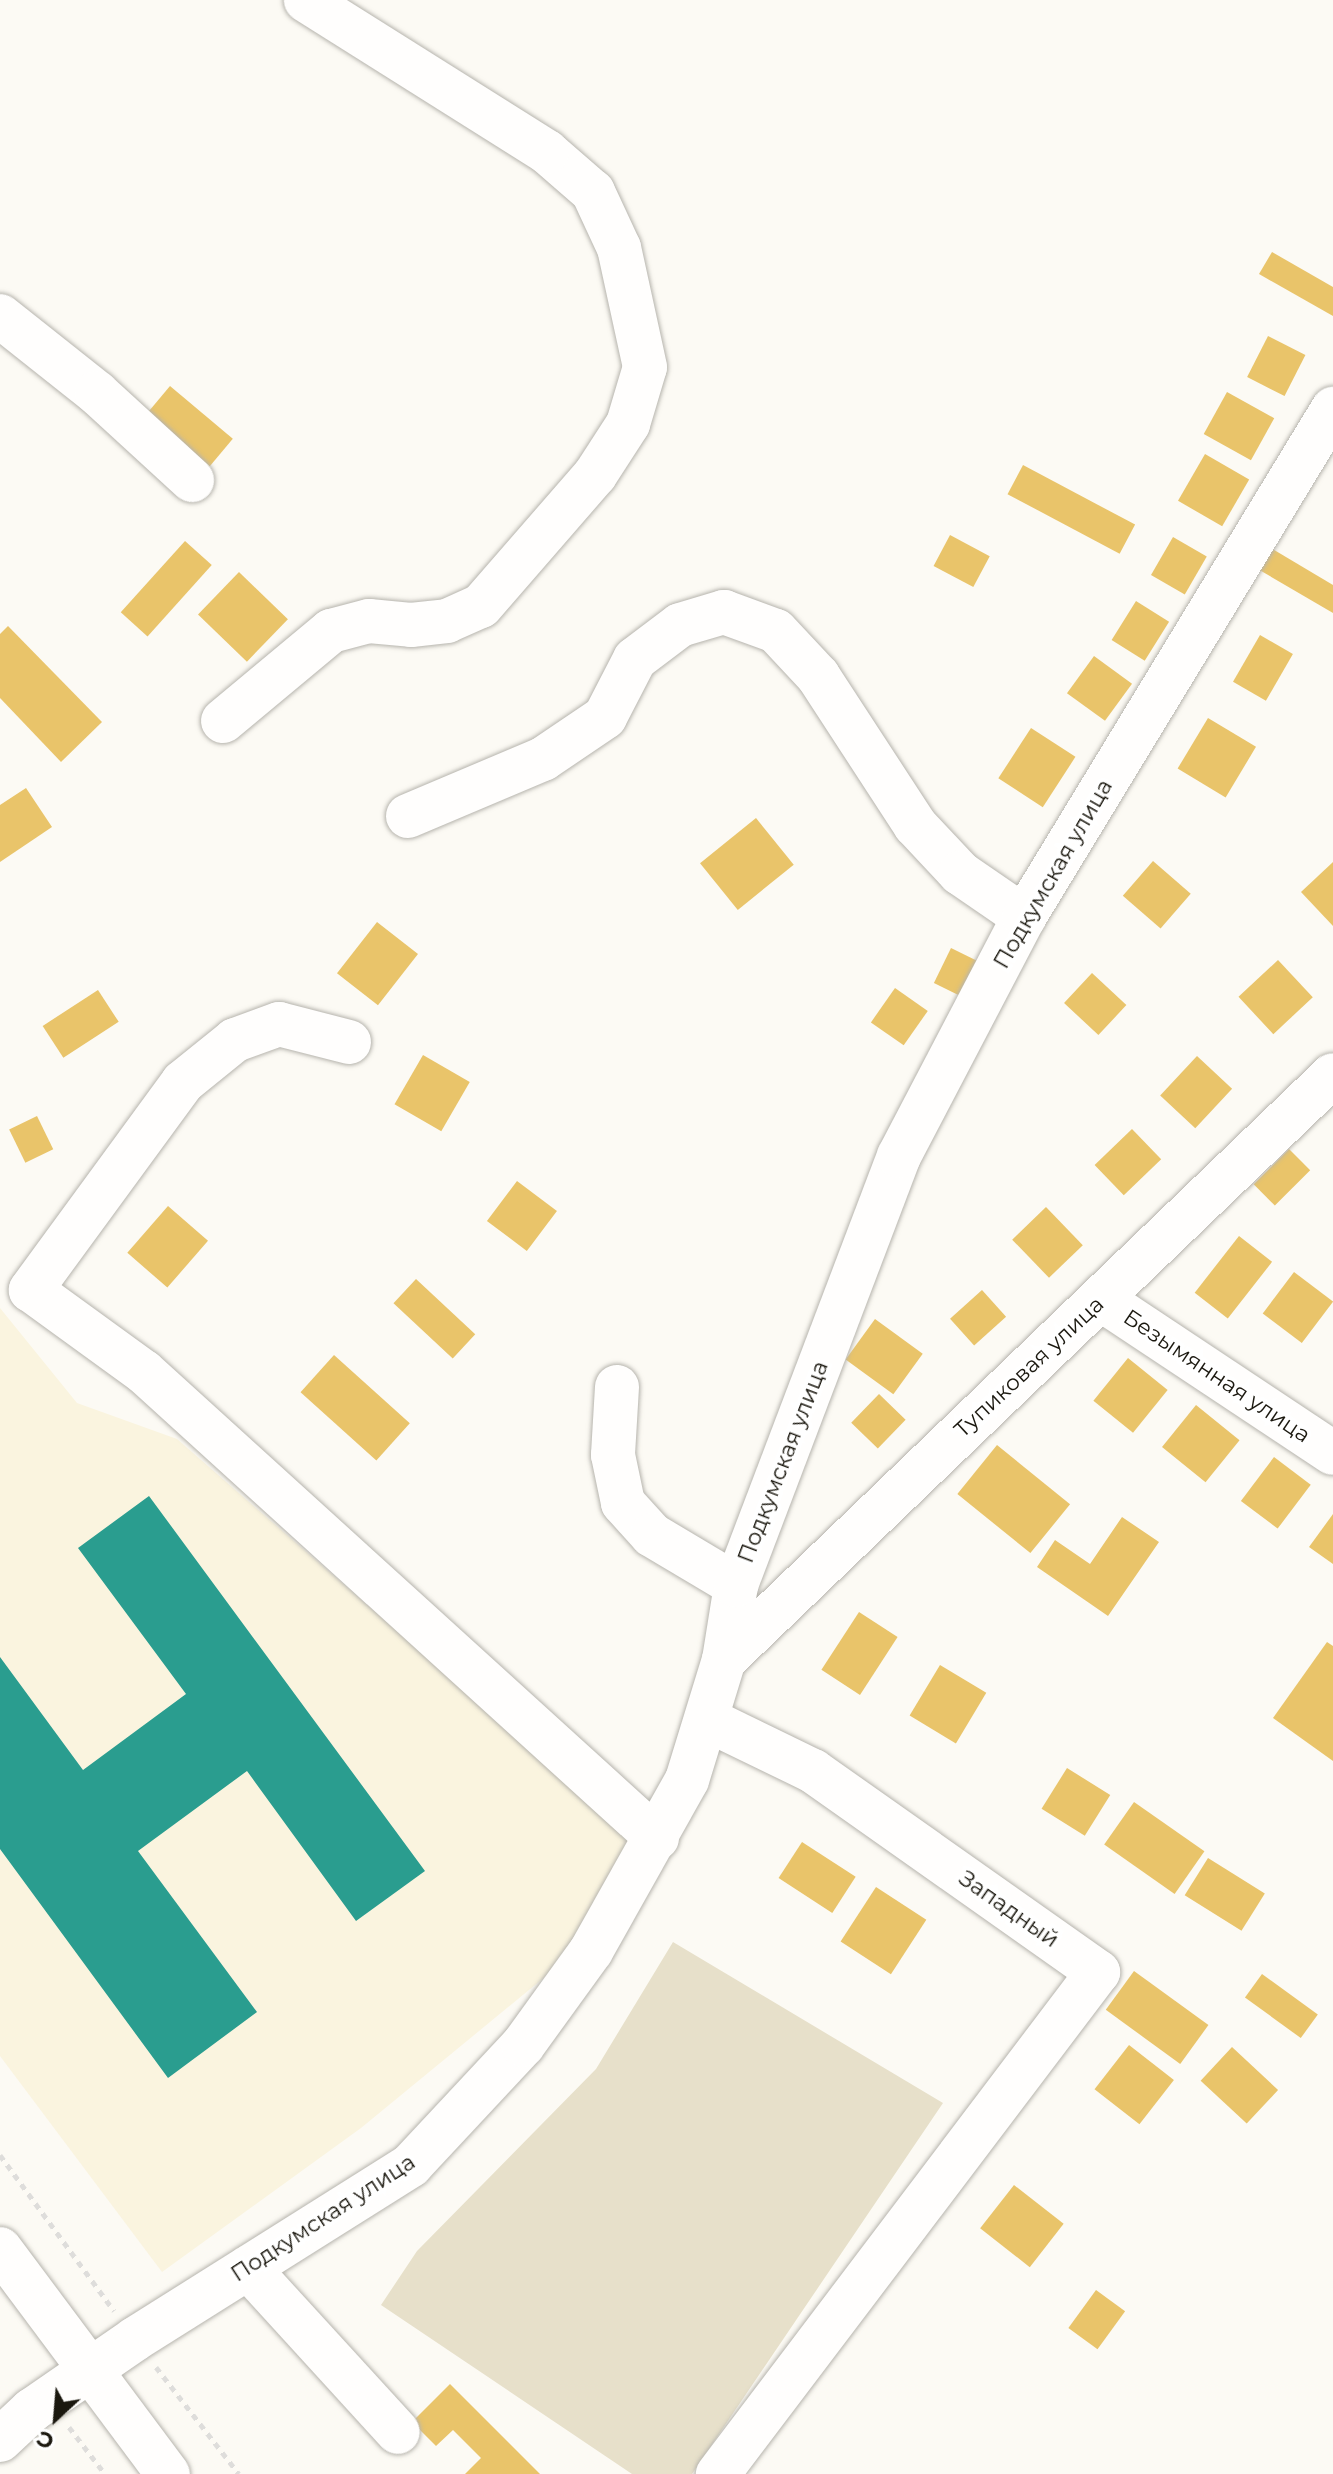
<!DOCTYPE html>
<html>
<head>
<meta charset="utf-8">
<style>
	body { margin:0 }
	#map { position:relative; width:1333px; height:2474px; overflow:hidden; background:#fcfaf4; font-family:Montserrat,sans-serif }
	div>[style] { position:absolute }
	.built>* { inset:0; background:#faf4df }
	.green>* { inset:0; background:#e7e0ca }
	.homes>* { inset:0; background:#e9c46a; transform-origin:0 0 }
	.schools>* { inset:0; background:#2a9d8f }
	.path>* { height:5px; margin-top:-2.5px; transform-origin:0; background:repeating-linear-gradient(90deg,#dedddb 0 6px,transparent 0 12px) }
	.roads { filter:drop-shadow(0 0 2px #b6b4ad) drop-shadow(0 0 2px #b6b4ad) }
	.minor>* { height:44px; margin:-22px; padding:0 22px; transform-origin:22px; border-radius:22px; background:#fffefd }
	.major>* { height:44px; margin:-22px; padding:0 22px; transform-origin:22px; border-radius:22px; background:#fffefd }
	span { translate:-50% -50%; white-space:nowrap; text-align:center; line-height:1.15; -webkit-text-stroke:8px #fff; paint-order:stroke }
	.street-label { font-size:22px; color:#1b180f }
	.north { position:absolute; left:16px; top:2378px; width:80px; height:80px; -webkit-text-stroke:6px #fff; paint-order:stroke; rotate:206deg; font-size:22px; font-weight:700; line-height:32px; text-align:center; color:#1b180f }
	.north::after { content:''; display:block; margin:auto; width:28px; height:36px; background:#1b180f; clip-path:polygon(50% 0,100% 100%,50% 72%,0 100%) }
</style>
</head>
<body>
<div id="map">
	<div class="built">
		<i style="clip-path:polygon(0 1308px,77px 1403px,177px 1439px,632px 1836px,574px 1940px,546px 1976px,361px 2128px,162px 2272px,0 2056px)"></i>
	</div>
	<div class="green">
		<i style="clip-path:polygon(673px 1942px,943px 2103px,692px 2474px,632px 2474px,381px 2305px,417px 2251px,596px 2069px)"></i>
	</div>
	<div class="homes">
		<i style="clip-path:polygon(1272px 252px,1333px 287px,1333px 316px,1259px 274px)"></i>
		<i style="left:1268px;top:336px;width:42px;height:46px;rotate:27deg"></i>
		<i style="left:170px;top:386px;width:82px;height:43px;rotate:40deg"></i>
		<i style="left:1227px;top:392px;width:54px;height:48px;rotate:29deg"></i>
		<i style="left:1205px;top:454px;width:51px;height:54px;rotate:30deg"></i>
		<i style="left:1023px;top:465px;width:127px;height:33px;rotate:28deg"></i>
		<i style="left:950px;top:535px;width:45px;height:35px;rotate:28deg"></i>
		<i style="left:1173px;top:537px;width:39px;height:44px;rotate:30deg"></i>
		<i style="left:185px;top:541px;width:36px;height:96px;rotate:42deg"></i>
		<i style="clip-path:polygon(1269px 547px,1333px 585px,1333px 613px,1256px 568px)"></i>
		<i style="left:239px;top:572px;width:68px;height:59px;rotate:44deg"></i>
		<i style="left:1136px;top:601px;width:39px;height:46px;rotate:32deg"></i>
		<i style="clip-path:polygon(8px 626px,102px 722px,61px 762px,0 698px,0 634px)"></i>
		<i style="left:1260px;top:635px;width:38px;height:54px;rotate:30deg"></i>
		<i style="left:1094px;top:656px;width:47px;height:46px;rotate:36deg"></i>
		<i style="left:1208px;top:718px;width:56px;height:59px;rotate:31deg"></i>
		<i style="left:1031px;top:728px;width:53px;height:60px;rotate:33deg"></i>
		<i style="clip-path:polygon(26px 788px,52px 827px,0 862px,0 805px)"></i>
		<i style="left:756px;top:818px;width:60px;height:72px;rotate:51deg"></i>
		<i style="left:1153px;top:861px;width:50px;height:46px;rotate:41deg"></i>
		<i style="clip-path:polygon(1333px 862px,1333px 926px,1301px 892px)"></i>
		<i style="left:377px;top:922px;width:52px;height:65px;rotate:38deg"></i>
		<i style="left:951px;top:948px;width:30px;height:39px;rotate:26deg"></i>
		<i style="left:1278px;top:960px;width:51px;height:54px;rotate:47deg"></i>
		<i style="left:1092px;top:973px;width:47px;height:41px;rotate:43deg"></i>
		<i style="left:895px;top:988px;width:40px;height:42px;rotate:35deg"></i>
		<i style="left:98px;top:990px;width:38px;height:66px;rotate:57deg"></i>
		<i style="left:423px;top:1055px;width:54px;height:57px;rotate:30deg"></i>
		<i style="left:1197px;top:1056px;width:48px;height:54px;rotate:43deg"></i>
		<i style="left:37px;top:1116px;width:37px;height:31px;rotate:64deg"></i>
		<i style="left:1132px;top:1129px;width:42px;height:52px;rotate:46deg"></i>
		<i style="left:1289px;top:1149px;width:30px;height:50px;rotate:45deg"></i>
		<i style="left:517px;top:1181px;width:50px;height:50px;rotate:37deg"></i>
		<i style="left:168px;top:1206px;width:53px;height:62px;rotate:41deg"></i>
		<i style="left:1046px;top:1207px;width:53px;height:47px;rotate:46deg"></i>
		<i style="left:1239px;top:1236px;width:42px;height:72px;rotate:38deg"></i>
		<i style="left:1294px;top:1272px;width:49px;height:52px;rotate:37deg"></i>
		<i style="left:416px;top:1279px;width:81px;height:33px;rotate:43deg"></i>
		<i style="left:982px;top:1290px;width:36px;height:43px;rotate:48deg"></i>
		<i style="left:875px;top:1319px;width:59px;height:50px;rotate:36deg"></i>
		<i style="left:334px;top:1355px;width:102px;height:50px;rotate:42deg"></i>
		<i style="left:1128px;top:1358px;width:51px;height:55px;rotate:39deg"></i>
		<i style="left:879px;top:1394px;width:37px;height:40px;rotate:44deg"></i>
		<i style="left:1196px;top:1405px;width:56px;height:54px;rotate:39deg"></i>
		<i style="left:997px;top:1445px;width:94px;height:63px;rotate:39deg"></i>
		<i style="left:1274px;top:1457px;width:46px;height:55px;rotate:37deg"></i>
		<i style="clip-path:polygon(1333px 1514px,1333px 1564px,1309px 1547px)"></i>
		<i style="clip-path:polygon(1122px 1517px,1159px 1542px,1108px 1616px,1037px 1567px,1055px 1540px,1090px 1564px)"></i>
		<i style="left:859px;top:1612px;width:46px;height:69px;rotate:33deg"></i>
		<i style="clip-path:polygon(1327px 1642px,1333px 1646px,1333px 1761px,1273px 1718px)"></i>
		<i style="left:940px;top:1665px;width:54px;height:59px;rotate:31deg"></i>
		<i style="left:1067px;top:1768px;width:51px;height:48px;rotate:32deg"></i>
		<i style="left:1134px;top:1802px;width:86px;height:52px;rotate:35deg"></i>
		<i style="left:802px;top:1842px;width:64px;height:43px;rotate:33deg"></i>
		<i style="left:1208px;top:1858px;width:67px;height:44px;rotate:32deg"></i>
		<i style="left:876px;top:1887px;width:60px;height:65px;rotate:33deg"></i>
		<i style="left:1134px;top:1971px;width:92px;height:48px;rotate:36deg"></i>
		<i style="left:1262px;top:1974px;width:69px;height:29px;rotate:36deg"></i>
		<i style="left:1129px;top:2045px;width:57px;height:56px;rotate:38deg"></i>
		<i style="left:1232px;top:2047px;width:63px;height:46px;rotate:43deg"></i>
		<i style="left:1014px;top:2185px;width:63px;height:55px;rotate:38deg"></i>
		<i style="left:1096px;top:2290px;width:36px;height:47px;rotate:36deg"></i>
		<i style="clip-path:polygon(450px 2384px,540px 2474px,465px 2474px,481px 2458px,453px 2430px,436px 2446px,412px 2422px)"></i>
	</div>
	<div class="schools">
		<i style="clip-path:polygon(149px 1496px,425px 1871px,356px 1921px,247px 1771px,138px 1851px,257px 2012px,168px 2078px,0 1849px,0 1657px,83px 1770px,186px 1694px,78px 1548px)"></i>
	</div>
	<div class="path">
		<i style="left:0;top:2155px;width:193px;rotate:53.8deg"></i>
		<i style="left:156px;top:2367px;width:135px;rotate:52.2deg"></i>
		<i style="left:69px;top:2427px;width:59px;rotate:52.5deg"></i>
	</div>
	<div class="roads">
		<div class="minor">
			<i style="left:0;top:316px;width:124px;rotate:38.4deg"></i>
			<i style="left:97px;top:393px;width:129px;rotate:42.5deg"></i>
			<i style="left:223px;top:721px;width:141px;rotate:-39.8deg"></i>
			<i style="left:331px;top:631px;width:39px;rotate:-15deg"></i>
			<i style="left:369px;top:621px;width:42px;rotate:5.4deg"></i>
			<i style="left:411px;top:625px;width:36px;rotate:-6deg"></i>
			<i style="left:447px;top:621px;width:37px;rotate:-24deg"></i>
			<i style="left:481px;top:606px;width:174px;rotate:-49deg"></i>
			<i style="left:595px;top:475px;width:61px;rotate:-57.1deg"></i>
			<i style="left:628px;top:424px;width:59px;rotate:-73.4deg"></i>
			<i style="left:645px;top:367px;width:122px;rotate:-102.3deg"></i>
			<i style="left:619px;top:248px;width:62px;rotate:-114.9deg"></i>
			<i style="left:593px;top:192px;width:61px;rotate:-139deg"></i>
			<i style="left:547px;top:152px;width:285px;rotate:-147.8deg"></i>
			<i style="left:408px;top:816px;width:147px;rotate:-22.9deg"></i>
			<i style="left:543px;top:759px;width:75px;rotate:-34.1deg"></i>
			<i style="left:605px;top:717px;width:65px;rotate:-62.7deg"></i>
			<i style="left:635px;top:659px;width:56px;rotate:-37.1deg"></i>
			<i style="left:680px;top:625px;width:46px;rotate:-16.5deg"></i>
			<i style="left:724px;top:612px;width:55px;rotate:20.1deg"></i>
			<i style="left:776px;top:631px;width:62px;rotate:47deg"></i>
			<i style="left:818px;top:676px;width:178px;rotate:56.9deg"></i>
			<i style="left:915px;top:825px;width:66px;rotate:46.8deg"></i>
			<i style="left:960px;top:873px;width:78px;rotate:34.5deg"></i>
			<i style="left:349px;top:1042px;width:72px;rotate:-165.6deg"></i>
			<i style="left:279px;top:1024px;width:47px;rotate:160deg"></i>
			<i style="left:235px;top:1040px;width:67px;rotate:141.1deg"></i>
			<i style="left:183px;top:1082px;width:258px;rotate:126.2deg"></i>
			<i style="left:31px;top:1290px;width:140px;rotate:36deg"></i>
			<i style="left:144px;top:1372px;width:693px;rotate:42.25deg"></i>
			<i style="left:1101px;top:1299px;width:278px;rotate:33.6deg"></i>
			<i style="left:617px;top:1387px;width:68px;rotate:93.4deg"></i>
			<i style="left:613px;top:1455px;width:49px;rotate:78.2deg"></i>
			<i style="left:623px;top:1503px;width:43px;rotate:47.8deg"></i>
			<i style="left:652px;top:1535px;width:98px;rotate:30.8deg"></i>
			<i style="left:724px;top:1660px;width:844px;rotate:-43.85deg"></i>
			<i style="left:708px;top:1720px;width:117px;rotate:25.9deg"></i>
			<i style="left:813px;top:1771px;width:349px;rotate:35.2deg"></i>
			<i style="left:1098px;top:1972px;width:630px;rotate:127.12deg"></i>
			<i style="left:248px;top:2268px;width:222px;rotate:47.6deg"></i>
			<i style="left:0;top:2440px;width:44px;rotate:-43.2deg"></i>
			<i style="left:32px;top:2410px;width:125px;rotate:-34.6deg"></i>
			<i style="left:135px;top:2339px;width:326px;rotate:-32.2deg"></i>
			<i style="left:411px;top:2165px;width:164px;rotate:-47deg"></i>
			<i style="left:523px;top:2045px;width:116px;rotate:-54.1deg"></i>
			<i style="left:591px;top:1951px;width:196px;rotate:-60.7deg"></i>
			<i style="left:687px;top:1780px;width:126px;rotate:-72.9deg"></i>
			<i style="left:724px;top:1660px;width:76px;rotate:-80.9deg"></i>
			<i style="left:736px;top:1585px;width:459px;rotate:-69.2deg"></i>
			<i style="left:899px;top:1156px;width:270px;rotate:-62.4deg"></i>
			<i style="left:1024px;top:917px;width:595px;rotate:-58.69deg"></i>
		</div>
		<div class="major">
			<i style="left:0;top:2249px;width:281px;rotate:53.3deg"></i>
		</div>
	</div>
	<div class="street-label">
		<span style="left:1053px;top:874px;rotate:-60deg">Подкумская улица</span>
		<span style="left:1029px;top:1367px;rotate:-43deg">Тупиковая улица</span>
		<span style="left:1217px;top:1376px;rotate:34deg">Безымянная улица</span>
		<span style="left:783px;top:1462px;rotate:-69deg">Подкумская улица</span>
		<span style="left:1009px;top:1909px;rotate:35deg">Западный</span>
		<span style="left:323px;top:2218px;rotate:-33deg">Подкумская улица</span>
	</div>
	<div class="north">С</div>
</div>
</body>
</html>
